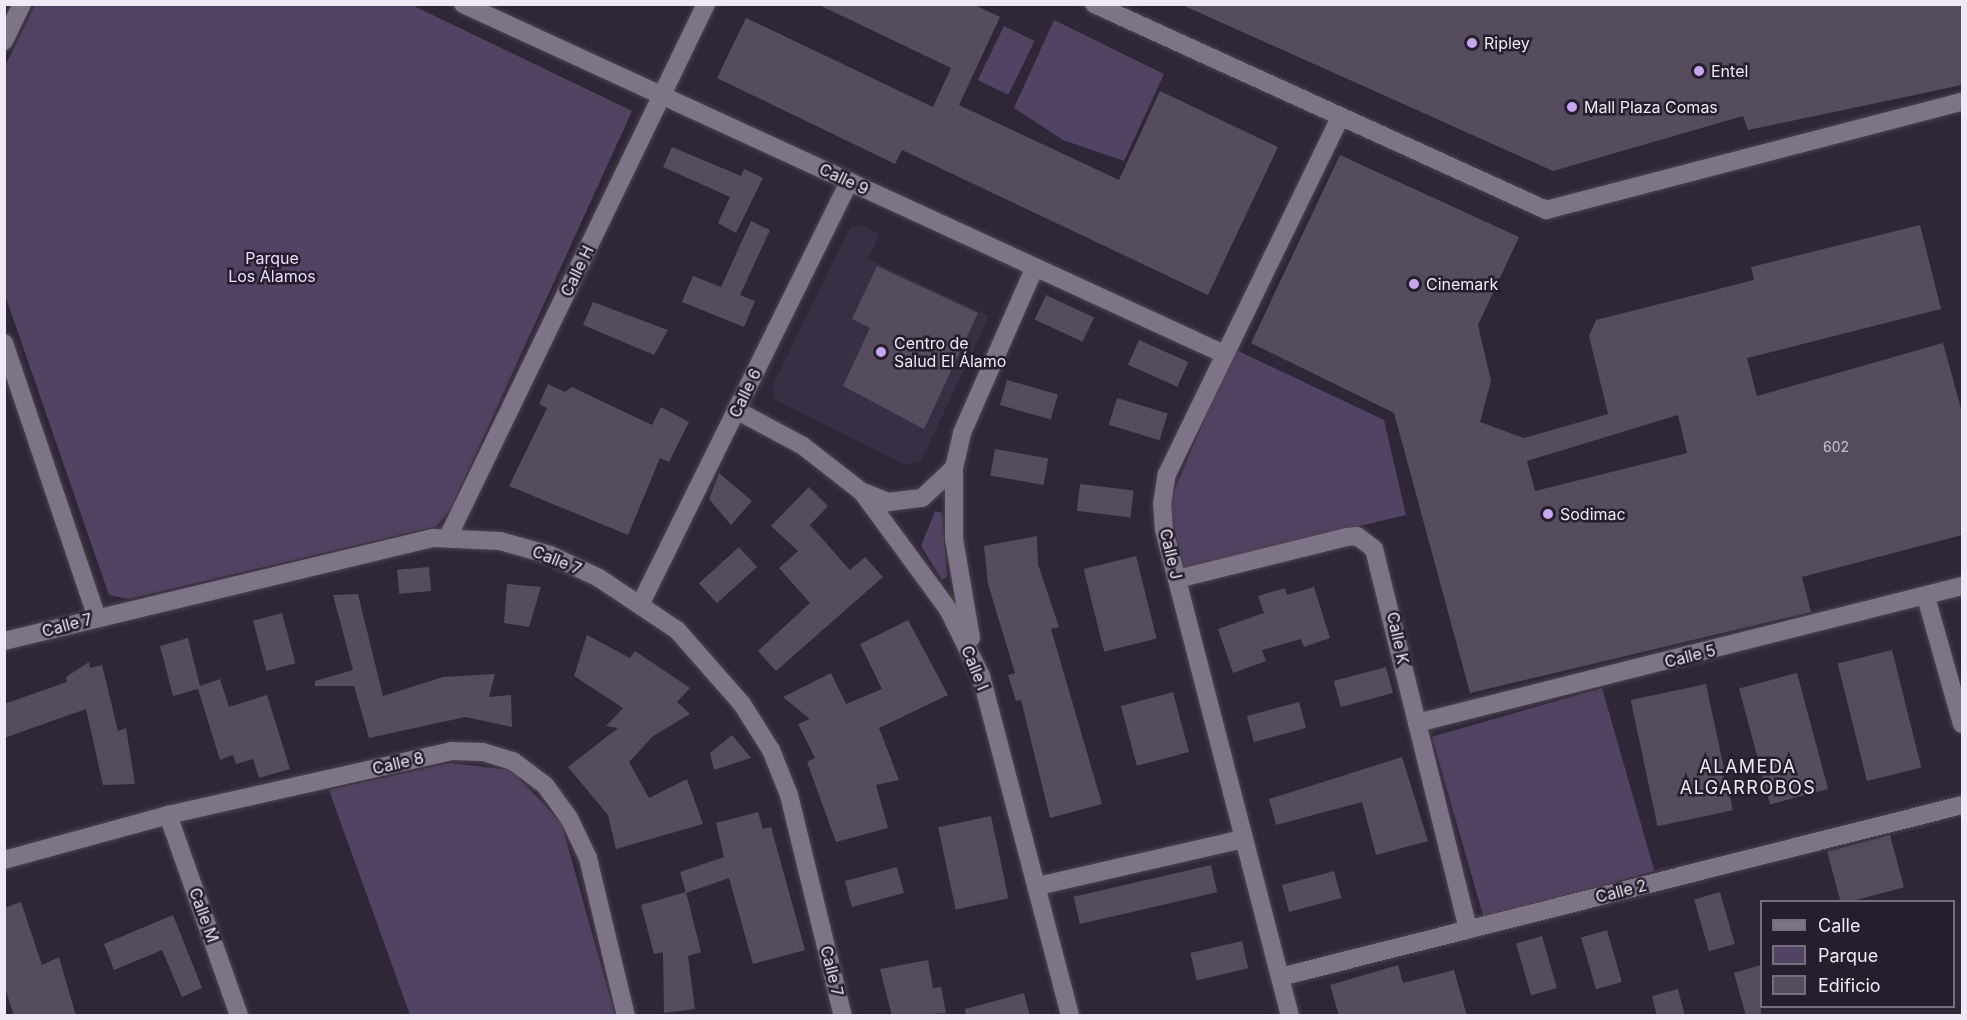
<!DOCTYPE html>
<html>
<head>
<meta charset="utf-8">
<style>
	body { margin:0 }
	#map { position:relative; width:1967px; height:1020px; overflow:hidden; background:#2e2737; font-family:Inter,sans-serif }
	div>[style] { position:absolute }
	.built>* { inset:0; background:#392f45 }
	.green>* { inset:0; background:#524264; transform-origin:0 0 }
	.building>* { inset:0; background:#554d5e; transform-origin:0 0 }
	.roads { filter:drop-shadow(0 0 2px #4b4451) drop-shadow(0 0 2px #4b4451) }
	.street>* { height:18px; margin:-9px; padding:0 9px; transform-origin:9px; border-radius:9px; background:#7d7587 }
	.dots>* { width:16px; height:16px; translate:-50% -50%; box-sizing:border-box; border:3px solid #251e2d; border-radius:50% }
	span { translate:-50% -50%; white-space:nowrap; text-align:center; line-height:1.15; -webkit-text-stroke:5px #251e2d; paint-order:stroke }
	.number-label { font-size:14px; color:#c8c2ce }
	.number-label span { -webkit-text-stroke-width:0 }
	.poi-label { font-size:16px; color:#eee9f4 }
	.left { translate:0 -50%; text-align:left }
	.street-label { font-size:16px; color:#eee9f4 }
	.park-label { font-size:16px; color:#ebdcff }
	.neighbourhood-label { font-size:18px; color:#eee9f4; letter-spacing:1.5px }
	.frame { position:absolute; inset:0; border:6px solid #eee9f4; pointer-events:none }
	.legend { position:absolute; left:1760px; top:900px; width:195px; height:108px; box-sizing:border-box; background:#251e2d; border:2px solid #756f7d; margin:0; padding:8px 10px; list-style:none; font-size:18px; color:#eee9f4 }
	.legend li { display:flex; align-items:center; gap:12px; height:30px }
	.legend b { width:30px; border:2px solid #756f7d }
</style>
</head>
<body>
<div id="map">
	<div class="built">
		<i style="clip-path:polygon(862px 225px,880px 234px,868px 259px,989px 316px,921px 461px,905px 465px,775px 400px,772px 387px,850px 228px)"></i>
	</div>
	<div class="green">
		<i style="clip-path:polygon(35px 5px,412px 5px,632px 111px,450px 510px,437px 526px,128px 599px,109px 595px,5px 295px,4px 68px)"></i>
		<i style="clip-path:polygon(1054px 20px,1164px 74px,1124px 161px,1063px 140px,1014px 108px)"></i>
		<i style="left:1004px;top:26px;width:34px;height:60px;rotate:26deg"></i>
		<i style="clip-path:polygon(1234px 349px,1384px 420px,1406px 515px,1183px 568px,1169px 503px)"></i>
		<i style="clip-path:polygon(935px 511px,942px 513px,947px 577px,942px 580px,921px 546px)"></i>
		<i style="left:1602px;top:688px;width:190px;height:177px;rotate:74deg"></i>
		<i style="clip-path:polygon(450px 763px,511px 770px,561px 822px,615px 1015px,410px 1015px,329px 790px)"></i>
	</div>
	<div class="building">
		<i style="clip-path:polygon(817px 4px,973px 4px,1000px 17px,959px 105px,1119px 180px,1160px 91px,1278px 147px,1208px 295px,902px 150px,895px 164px,717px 78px,746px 18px,933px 107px,951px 68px)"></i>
		<i style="clip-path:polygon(1180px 4px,1962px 4px,1962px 85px,1748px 130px,1743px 116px,1553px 171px)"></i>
		<i style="clip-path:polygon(672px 147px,741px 176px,744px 169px,763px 178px,736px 233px,718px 223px,730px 197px,663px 167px)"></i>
		<i style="clip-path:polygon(evenodd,1340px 155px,1519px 237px,1478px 325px,1491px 381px,1480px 422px,1524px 438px,1608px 414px,1589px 336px,1596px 320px,1754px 280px,1751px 267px,1920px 225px,1941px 309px,1747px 358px,1757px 396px,1943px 343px,1962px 412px,1962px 535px,1802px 577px,1811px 612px,1470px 693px,1394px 413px,1251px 343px,1340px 155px,1678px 415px,1687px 453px,1535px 491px,1527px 461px,1678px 415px)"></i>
		<i style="clip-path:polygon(751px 221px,770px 230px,740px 295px,755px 301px,744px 327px,682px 302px,693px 276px,721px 287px)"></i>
		<i style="clip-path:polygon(877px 266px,978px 313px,924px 429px,843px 386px,870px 328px,852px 319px)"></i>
		<i style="left:1046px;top:295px;width:53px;height:27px;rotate:25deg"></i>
		<i style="clip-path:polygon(593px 302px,668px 330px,654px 355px,583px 325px)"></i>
		<i style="left:1139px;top:340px;width:54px;height:27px;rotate:24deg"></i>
		<i style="left:1007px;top:380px;width:53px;height:26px;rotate:16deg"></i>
		<i style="clip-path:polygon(548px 384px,565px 392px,572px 387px,652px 425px,661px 407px,689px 422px,669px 462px,660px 458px,628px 535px,509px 486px,547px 408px,539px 404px)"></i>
		<i style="left:1117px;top:398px;width:53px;height:28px;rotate:17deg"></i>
		<i style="left:995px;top:449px;width:54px;height:27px;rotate:10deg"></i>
		<i style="clip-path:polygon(719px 473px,752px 501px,731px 525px,709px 499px)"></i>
		<i style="left:1080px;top:484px;width:54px;height:27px;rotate:7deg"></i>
		<i style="clip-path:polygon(809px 487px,828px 506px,810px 525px,850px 570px,865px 557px,883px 577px,776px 671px,758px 651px,810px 603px,779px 568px,798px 551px,771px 526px)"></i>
		<i style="clip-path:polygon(1037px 536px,1038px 564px,1059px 627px,1051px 629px,1102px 804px,1050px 818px,1021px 700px,1016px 701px,1008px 675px,1015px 673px,988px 584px,984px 546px)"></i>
		<i style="left:739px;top:547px;width:27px;height:54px;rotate:48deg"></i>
		<i style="left:1136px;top:556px;width:85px;height:54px;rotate:76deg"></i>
		<i style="left:429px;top:567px;width:24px;height:32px;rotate:85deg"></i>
		<i style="clip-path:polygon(507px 584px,541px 587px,529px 627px,504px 623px)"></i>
		<i style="clip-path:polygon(1314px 587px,1330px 638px,1304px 647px,1301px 639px,1262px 650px,1266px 661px,1233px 673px,1218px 629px,1264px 613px,1258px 596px,1285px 588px,1287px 595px)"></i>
		<i style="clip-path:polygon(358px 594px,383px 696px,443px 677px,495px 674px,489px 697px,511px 695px,512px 727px,465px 717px,369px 738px,354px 686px,315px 686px,315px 681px,353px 670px,333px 595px)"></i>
		<i style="left:282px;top:613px;width:52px;height:30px;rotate:75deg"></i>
		<i style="clip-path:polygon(908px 620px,948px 695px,879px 728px,899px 780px,876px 785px,888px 828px,836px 842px,807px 762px,815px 758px,798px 724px,810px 719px,783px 697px,831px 673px,846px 704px,882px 689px,860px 644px)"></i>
		<i style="clip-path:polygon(587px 635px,630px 658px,635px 651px,690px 688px,677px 702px,690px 714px,653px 736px,629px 762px,649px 798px,687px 779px,703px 824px,616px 849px,608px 815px,568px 767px,618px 728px,606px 726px,623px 708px,574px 676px)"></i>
		<i style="clip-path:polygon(188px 638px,200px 686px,220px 679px,229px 707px,267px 695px,290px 769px,259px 778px,253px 759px,236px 764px,233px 755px,220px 760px,198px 689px,173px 696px,160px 646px)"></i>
		<i style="left:1892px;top:650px;width:121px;height:56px;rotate:76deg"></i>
		<i style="clip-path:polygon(89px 662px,90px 668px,102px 665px,118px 731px,126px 728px,135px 784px,103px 785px,86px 709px,4px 738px,4px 704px,67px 682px,66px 677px)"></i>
		<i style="left:1386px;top:667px;width:27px;height:54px;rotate:75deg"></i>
		<i style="left:1797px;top:673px;width:120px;height:60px;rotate:75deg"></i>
		<i style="left:1706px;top:684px;width:129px;height:77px;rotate:78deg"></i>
		<i style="left:1173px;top:692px;width:62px;height:54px;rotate:75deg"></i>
		<i style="left:1299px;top:702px;width:27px;height:54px;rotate:75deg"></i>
		<i style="clip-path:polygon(732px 735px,751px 758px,714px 770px,710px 753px)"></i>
		<i style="clip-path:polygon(1402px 757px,1428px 841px,1376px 855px,1362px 802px,1276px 825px,1269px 799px)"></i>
		<i style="clip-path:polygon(758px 812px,763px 829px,771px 827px,805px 950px,753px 964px,729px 878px,686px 893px,680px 872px,724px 857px,716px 823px)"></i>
		<i style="left:991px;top:816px;width:84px;height:54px;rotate:78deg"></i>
		<i style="left:1890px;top:835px;width:54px;height:65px;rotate:75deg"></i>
		<i style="left:1211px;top:865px;width:28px;height:141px;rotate:77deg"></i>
		<i style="left:897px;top:867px;width:27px;height:54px;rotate:75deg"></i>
		<i style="left:1334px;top:871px;width:28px;height:54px;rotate:75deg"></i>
		<i style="clip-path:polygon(686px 892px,701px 952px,688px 956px,695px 1009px,664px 1013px,663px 952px,654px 954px,641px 905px)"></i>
		<i style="left:1720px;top:892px;width:54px;height:27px;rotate:74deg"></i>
		<i style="clip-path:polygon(21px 902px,42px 965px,59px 957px,76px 1016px,14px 1016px,4px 985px,4px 908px)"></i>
		<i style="clip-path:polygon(173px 915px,202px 988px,182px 997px,162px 950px,114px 970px,104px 944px)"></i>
		<i style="left:1607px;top:930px;width:54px;height:27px;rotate:74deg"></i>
		<i style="left:1542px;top:936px;width:54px;height:27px;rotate:74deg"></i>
		<i style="left:1242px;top:941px;width:28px;height:53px;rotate:77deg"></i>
		<i style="clip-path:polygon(928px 960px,933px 988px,941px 987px,946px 1013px,892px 1016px,880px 969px)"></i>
		<i style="clip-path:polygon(1398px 965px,1403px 983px,1454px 970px,1467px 1016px,1339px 1016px,1330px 985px)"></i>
		<i style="clip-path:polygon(1761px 965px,1761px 1016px,1746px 1016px,1734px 973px)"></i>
		<i style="clip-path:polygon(1678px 989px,1685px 1016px,1657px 1016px,1652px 996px)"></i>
		<i style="clip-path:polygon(1024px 993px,1030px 1016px,966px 1016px,965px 1009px)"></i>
	</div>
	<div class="roads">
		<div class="street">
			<i style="left:463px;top:4px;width:838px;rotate:24.7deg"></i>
			<i style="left:1094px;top:4px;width:497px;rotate:24.5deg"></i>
			<i style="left:1546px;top:210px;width:430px;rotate:-14.6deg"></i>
			<i style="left:4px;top:41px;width:41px;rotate:-64.1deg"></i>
			<i style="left:4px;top:343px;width:289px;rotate:71.3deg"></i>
			<i style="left:736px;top:410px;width:76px;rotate:28.2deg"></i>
			<i style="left:803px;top:446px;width:75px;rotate:37.9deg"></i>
			<i style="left:862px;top:492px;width:145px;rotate:53.7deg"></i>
			<i style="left:948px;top:609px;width:75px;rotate:63.8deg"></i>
			<i style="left:981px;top:676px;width:351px;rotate:75.3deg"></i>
			<i style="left:866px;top:493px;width:24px;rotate:22deg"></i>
			<i style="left:888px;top:502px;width:34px;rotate:-7deg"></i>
			<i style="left:922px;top:498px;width:44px;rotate:-43.2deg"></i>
			<i style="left:448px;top:537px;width:592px;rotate:-64.17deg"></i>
			<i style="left:1177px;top:579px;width:175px;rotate:-13.9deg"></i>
			<i style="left:1347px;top:537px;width:10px;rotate:-6deg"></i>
			<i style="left:1357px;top:536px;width:21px;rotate:37deg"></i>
			<i style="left:1374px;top:549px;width:392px;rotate:76.1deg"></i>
			<i style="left:1926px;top:597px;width:132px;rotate:74.2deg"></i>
			<i style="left:641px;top:603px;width:470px;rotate:-63.7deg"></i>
			<i style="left:971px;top:638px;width:100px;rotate:-99.7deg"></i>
			<i style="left:954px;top:539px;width:71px;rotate:-90deg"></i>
			<i style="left:954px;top:468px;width:36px;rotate:-77deg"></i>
			<i style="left:962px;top:433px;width:181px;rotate:-66.3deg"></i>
			<i style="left:4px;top:641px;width:442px;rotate:-13.5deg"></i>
			<i style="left:434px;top:538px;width:66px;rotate:2.6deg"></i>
			<i style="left:500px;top:541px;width:52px;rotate:15.6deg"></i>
			<i style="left:550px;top:555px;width:54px;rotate:25.1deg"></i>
			<i style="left:599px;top:578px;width:94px;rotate:33.7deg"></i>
			<i style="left:677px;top:630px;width:98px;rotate:48.7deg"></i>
			<i style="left:742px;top:704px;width:54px;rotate:57.8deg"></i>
			<i style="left:771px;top:750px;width:48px;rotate:68.2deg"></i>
			<i style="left:789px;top:795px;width:228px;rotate:76.3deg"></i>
			<i style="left:1417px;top:723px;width:562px;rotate:-14.11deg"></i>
			<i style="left:168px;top:815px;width:213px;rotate:70.5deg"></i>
			<i style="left:4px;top:860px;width:170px;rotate:-15.3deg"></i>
			<i style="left:168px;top:815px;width:290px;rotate:-12.7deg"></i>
			<i style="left:451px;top:751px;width:32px;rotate:2deg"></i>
			<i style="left:483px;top:752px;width:31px;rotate:17deg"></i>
			<i style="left:513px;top:761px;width:40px;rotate:37deg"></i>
			<i style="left:545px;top:785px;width:41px;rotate:54deg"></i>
			<i style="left:569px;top:818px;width:44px;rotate:64.6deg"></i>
			<i style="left:588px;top:858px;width:163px;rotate:76.5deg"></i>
			<i style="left:1038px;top:886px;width:211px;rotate:-12.9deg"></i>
			<i style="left:1280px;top:977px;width:703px;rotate:-14.15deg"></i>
			<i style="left:1290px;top:1016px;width:502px;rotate:-104.53deg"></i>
			<i style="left:1164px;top:530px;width:26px;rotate:-94deg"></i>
			<i style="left:1162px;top:504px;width:30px;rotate:-81deg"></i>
			<i style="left:1167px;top:474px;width:396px;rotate:-64.1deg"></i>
		</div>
	</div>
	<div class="dots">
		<i style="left:1472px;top:43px;background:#c8a6ef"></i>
		<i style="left:1699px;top:71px;background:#c8a6ef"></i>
		<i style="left:1572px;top:107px;background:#c8a6ef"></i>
		<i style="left:1414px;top:284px;background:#c8a6ef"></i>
		<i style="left:881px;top:352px;background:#c8a6ef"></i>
		<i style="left:1548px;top:514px;background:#c8a6ef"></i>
	</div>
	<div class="number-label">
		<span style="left:1836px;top:447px">602</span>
	</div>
	<div class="poi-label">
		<span class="left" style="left:1484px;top:43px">Ripley</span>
		<span class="left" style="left:1711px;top:71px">Entel</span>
		<span class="left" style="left:1584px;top:107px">Mall Plaza Comas</span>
		<span class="left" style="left:1426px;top:284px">Cinemark</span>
		<span class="left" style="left:894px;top:352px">Centro de<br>Salud El Álamo</span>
		<span class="left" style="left:1560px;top:514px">Sodimac</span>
	</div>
	<div class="street-label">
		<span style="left:844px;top:179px;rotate:25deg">Calle 9</span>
		<span style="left:577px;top:271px;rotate:-64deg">Calle H</span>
		<span style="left:745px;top:393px;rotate:-64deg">Calle 6</span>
		<span style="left:1171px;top:554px;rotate:77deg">Calle J</span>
		<span style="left:557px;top:560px;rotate:22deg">Calle 7</span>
		<span style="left:67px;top:625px;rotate:-15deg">Calle 7</span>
		<span style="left:1398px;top:638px;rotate:78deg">Calle K</span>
		<span style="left:1690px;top:656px;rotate:-14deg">Calle 5</span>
		<span style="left:975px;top:668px;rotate:68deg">Calle I</span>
		<span style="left:398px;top:763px;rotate:-13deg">Calle 8</span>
		<span style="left:1621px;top:891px;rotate:-14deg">Calle 2</span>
		<span style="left:204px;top:915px;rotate:70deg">Calle M</span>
		<span style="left:832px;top:971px;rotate:76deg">Calle 7</span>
	</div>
	<div class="park-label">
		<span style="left:272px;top:267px">Parque<br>Los Álamos</span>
	</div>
	<div class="neighbourhood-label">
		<span style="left:1748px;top:778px">ALAMEDA<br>ALGARROBOS</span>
	</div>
	<div class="frame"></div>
	<ul class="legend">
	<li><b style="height:8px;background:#7d7587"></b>Calle</li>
	<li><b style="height:16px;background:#524264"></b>Parque</li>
	<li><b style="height:16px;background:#554d5e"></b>Edificio</li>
	</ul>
</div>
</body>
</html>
